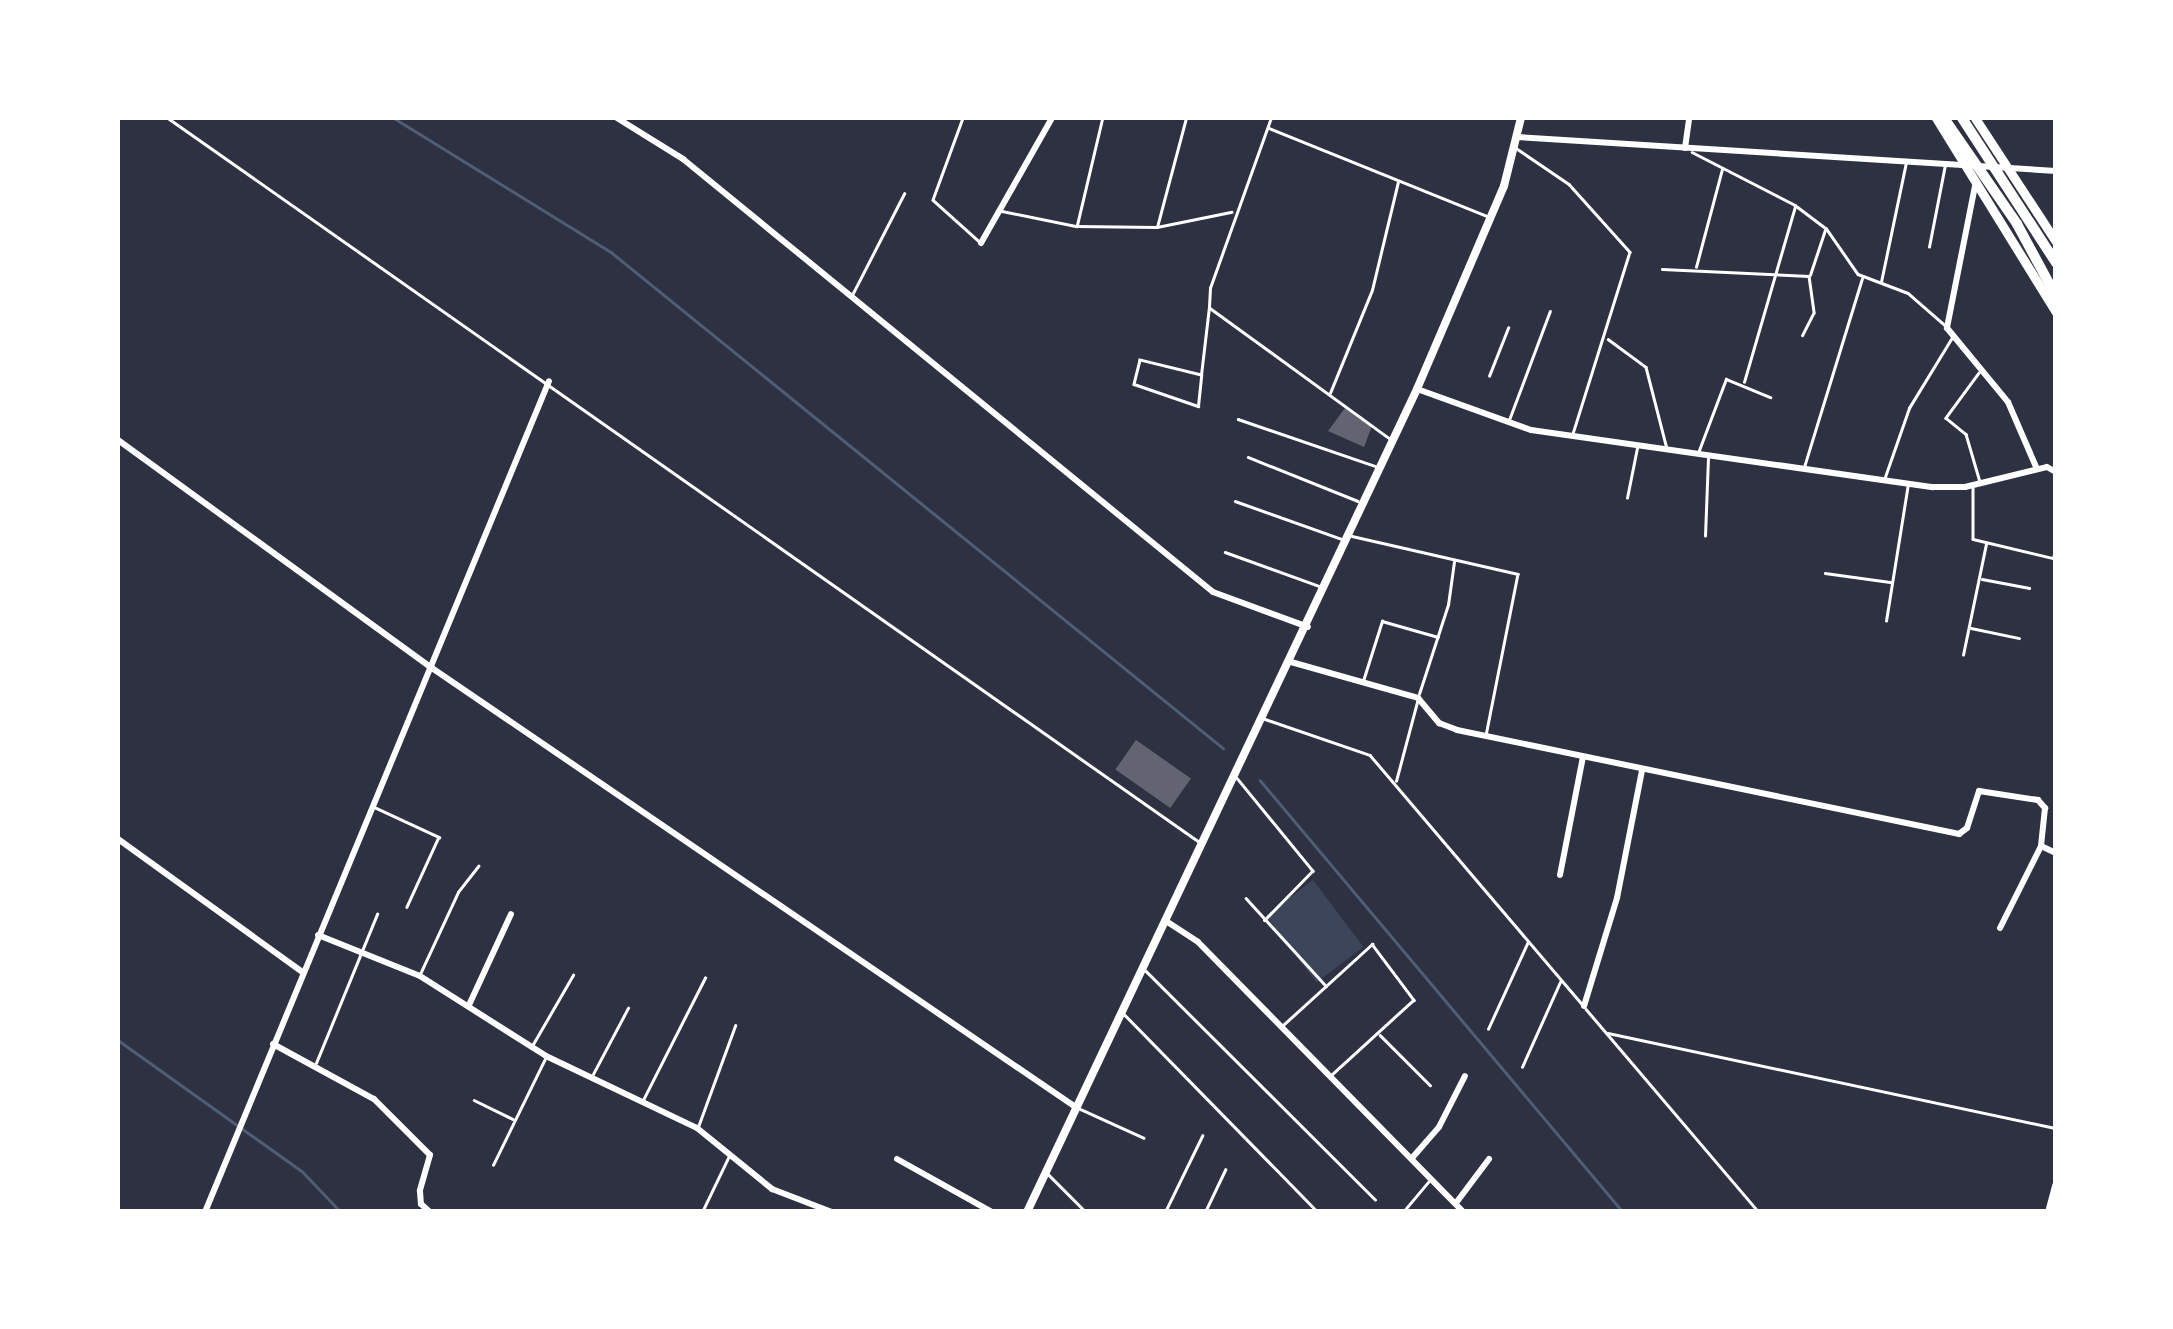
<!DOCTYPE html>
<html>
<head>
<meta charset="utf-8">
<style>
	body { margin:0 }
	#map { position:relative; width:2173px; height:1329px; overflow:hidden; background:#2d3142; font-family:Arial,sans-serif }
	div>[style] { position:absolute }
	.green>* { inset:0; background:#3c4559; transform-origin:0 0 }
	.stream>* { height:2.5px; margin:-1.25px; padding:0 1.25px; transform-origin:1.25px; border-radius:1.25px; background:#4f5d75 }
	.building>* { inset:0; background:#626471; transform-origin:0 0 }
	.service>* { height:2.5px; margin:-1.25px; padding:0 1.25px; transform-origin:1.25px; border-radius:1.25px; background:#fff }
	.minor>* { height:6px; margin:-3px; padding:0 3px; transform-origin:3px; border-radius:3px; background:#fff }
	.tertiary>* { height:8px; margin:-4px; padding:0 4px; transform-origin:4px; border-radius:4px; background:#fff }
	.secondary>* { height:9px; margin:-4.5px; padding:0 4.5px; transform-origin:4.5px; border-radius:4.5px; background:#fff }
	.trunk>* { height:10px; margin:-5px; padding:0 5px; transform-origin:5px; border-radius:5px; background:#fff }
	span { translate:-50% -50%; white-space:nowrap; text-align:center; line-height:1.15; -webkit-text-stroke:9px #fff; paint-order:stroke }
	.frame { position:absolute; inset:0; border:120px solid #fff; pointer-events:none }
</style>
</head>
<body>
<div id="map">
	<div class="green">
		<i style="left:1313px;top:880px;width:84px;height:59px;rotate:53deg"></i>
	</div>
	<div class="stream">
		<i style="left:394px;top:118px;width:255px;rotate:31.7deg"></i>
		<i style="left:611px;top:252px;width:788px;rotate:39.02deg"></i>
		<i style="left:1260px;top:780px;width:564px;rotate:49.96deg"></i>
		<i style="left:118px;top:1040px;width:227px;rotate:35.5deg"></i>
		<i style="left:303px;top:1172px;width:55px;rotate:46.5deg"></i>
	</div>
	<div class="building">
		<i style="clip-path:polygon(1345px 408px,1372px 426px,1364px 447px,1328px 431px)"></i>
		<i style="left:1136px;top:740px;width:67px;height:36px;rotate:35deg"></i>
	</div>
	<div class="service">
		<i style="left:168px;top:118px;width:1258px;rotate:35.07deg"></i>
		<i style="left:963px;top:118px;width:87px;rotate:110.1deg"></i>
		<i style="left:933px;top:200px;width:63px;rotate:41.8deg"></i>
		<i style="left:1269px;top:128px;width:237px;rotate:22deg"></i>
		<i style="left:1516px;top:148px;width:64px;rotate:34.2deg"></i>
		<i style="left:1569px;top:184px;width:91px;rotate:48.1deg"></i>
		<i style="left:1630px;top:252px;width:191px;rotate:107.4deg"></i>
		<i style="left:1692px;top:152px;width:116px;rotate:27.2deg"></i>
		<i style="left:1795px;top:205px;width:39px;rotate:37deg"></i>
		<i style="left:1826px;top:228px;width:56px;rotate:55.2deg"></i>
		<i style="left:1858px;top:274px;width:53px;rotate:20.8deg"></i>
		<i style="left:1908px;top:293px;width:52px;rotate:41.1deg"></i>
		<i style="left:1002px;top:211px;width:76px;rotate:11.5deg"></i>
		<i style="left:1076px;top:226px;width:81px;rotate:0.7deg"></i>
		<i style="left:1157px;top:227px;width:76px;rotate:-11.5deg"></i>
		<i style="left:1077px;top:225px;width:109px;rotate:-76.7deg"></i>
		<i style="left:1157px;top:227px;width:113px;rotate:-75.1deg"></i>
		<i style="left:1929px;top:247px;width:84px;rotate:-79deg"></i>
		<i style="left:1696px;top:267px;width:101px;rotate:-75.1deg"></i>
		<i style="left:1662px;top:269px;width:147px;rotate:2.7deg"></i>
		<i style="left:1809px;top:276px;width:37px;rotate:82deg"></i>
		<i style="left:1814px;top:313px;width:25px;rotate:117deg"></i>
		<i style="left:1810px;top:275px;width:47px;rotate:-71.6deg"></i>
		<i style="left:1881px;top:282px;width:123px;rotate:-78.2deg"></i>
		<i style="left:852px;top:295px;width:114px;rotate:-62.8deg"></i>
		<i style="left:1210px;top:308px;width:221px;rotate:36deg"></i>
		<i style="left:1608px;top:339px;width:47px;rotate:36.4deg"></i>
		<i style="left:1646px;top:367px;width:85px;rotate:75.6deg"></i>
		<i style="left:1979px;top:373px;width:56px;rotate:126.3deg"></i>
		<i style="left:1946px;top:418px;width:26px;rotate:39deg"></i>
		<i style="left:1966px;top:434px;width:50px;rotate:73.7deg"></i>
		<i style="left:1201px;top:375px;width:63px;rotate:-166.2deg"></i>
		<i style="left:1140px;top:360px;width:25px;rotate:104deg"></i>
		<i style="left:1134px;top:384px;width:68px;rotate:19deg"></i>
		<i style="left:1198px;top:406px;width:31px;rotate:-84deg"></i>
		<i style="left:1201px;top:375px;width:68px;rotate:-83.3deg"></i>
		<i style="left:1209px;top:307px;width:19px;rotate:-87deg"></i>
		<i style="left:1210px;top:288px;width:181px;rotate:-70.3deg"></i>
		<i style="left:1489px;top:376px;width:52px;rotate:-68.4deg"></i>
		<i style="left:1744px;top:382px;width:182px;rotate:-73.8deg"></i>
		<i style="left:1330px;top:393px;width:111px;rotate:-67.8deg"></i>
		<i style="left:1372px;top:290px;width:111px;rotate:-76.5deg"></i>
		<i style="left:1238px;top:419px;width:148px;rotate:18.9deg"></i>
		<i style="left:1509px;top:420px;width:116px;rotate:-69.4deg"></i>
		<i style="left:1698px;top:453px;width:79px;rotate:-69.3deg"></i>
		<i style="left:1726px;top:379px;width:48px;rotate:22.2deg"></i>
		<i style="left:1248px;top:457px;width:118px;rotate:21.8deg"></i>
		<i style="left:1804px;top:467px;width:197px;rotate:-72.9deg"></i>
		<i style="left:1885px;top:477px;width:73px;rotate:-70.8deg"></i>
		<i style="left:1909px;top:408px;width:84px;rotate:-58.6deg"></i>
		<i style="left:1973px;top:487px;width:52px;rotate:90deg"></i>
		<i style="left:1973px;top:539px;width:82px;rotate:13.4deg"></i>
		<i style="left:2053px;top:558px;width:11px;rotate:-75deg"></i>
		<i style="left:1627px;top:498px;width:51px;rotate:-78.7deg"></i>
		<i style="left:1235px;top:501px;width:114px;rotate:19.6deg"></i>
		<i style="left:1352px;top:536px;width:170px;rotate:12.9deg"></i>
		<i style="left:1518px;top:574px;width:165px;rotate:101.2deg"></i>
		<i style="left:1705px;top:536px;width:79px;rotate:-87.8deg"></i>
		<i style="left:1225px;top:552px;width:103px;rotate:19.8deg"></i>
		<i style="left:1825px;top:573px;width:67px;rotate:7.8deg"></i>
		<i style="left:1982px;top:579px;width:48px;rotate:10.8deg"></i>
		<i style="left:1886px;top:621px;width:139px;rotate:-80.9deg"></i>
		<i style="left:1971px;top:628px;width:49px;rotate:11.8deg"></i>
		<i style="left:1963px;top:655px;width:113px;rotate:-78.3deg"></i>
		<i style="left:1363px;top:681px;width:63px;rotate:-72.4deg"></i>
		<i style="left:1382px;top:621px;width:58px;rotate:15.9deg"></i>
		<i style="left:1419px;top:694px;width:94px;rotate:-72deg"></i>
		<i style="left:1448px;top:605px;width:43px;rotate:-82.1deg"></i>
		<i style="left:1265px;top:719px;width:111px;rotate:18.9deg"></i>
		<i style="left:1370px;top:755px;width:326px;rotate:49.6deg"></i>
		<i style="left:1237px;top:778px;width:120px;rotate:50.7deg"></i>
		<i style="left:1313px;top:871px;width:69px;rotate:134.4deg"></i>
		<i style="left:1396px;top:781px;width:82px;rotate:-75.1deg"></i>
		<i style="left:374px;top:807px;width:72px;rotate:24.8deg"></i>
		<i style="left:439px;top:837px;width:77px;rotate:114.6deg"></i>
		<i style="left:1246px;top:898px;width:119px;rotate:47.7deg"></i>
		<i style="left:1145px;top:970px;width:325px;rotate:44.9deg"></i>
		<i style="left:420px;top:974px;width:90px;rotate:-65.1deg"></i>
		<i style="left:458px;top:892px;width:33px;rotate:-52deg"></i>
		<i style="left:1586px;top:1009px;width:267px;rotate:49.6deg"></i>
		<i style="left:1124px;top:1014px;width:277px;rotate:45.6deg"></i>
		<i style="left:1282px;top:1026px;width:122px;rotate:-42.3deg"></i>
		<i style="left:1372px;top:944px;width:70px;rotate:53.1deg"></i>
		<i style="left:1414px;top:1000px;width:110px;rotate:137.6deg"></i>
		<i style="left:1488px;top:1029px;width:94px;rotate:-65.4deg"></i>
		<i style="left:1608px;top:1033px;width:458px;rotate:12deg"></i>
		<i style="left:1380px;top:1035px;width:71px;rotate:45deg"></i>
		<i style="left:532px;top:1046px;width:82px;rotate:-60deg"></i>
		<i style="left:316px;top:1063px;width:161px;rotate:-67.7deg"></i>
		<i style="left:1522px;top:1067px;width:93px;rotate:-65.9deg"></i>
		<i style="left:592px;top:1076px;width:77px;rotate:-62.1deg"></i>
		<i style="left:474px;top:1100px;width:43px;rotate:26deg"></i>
		<i style="left:643px;top:1100px;width:137px;rotate:-63.1deg"></i>
		<i style="left:1078px;top:1108px;width:72px;rotate:24.4deg"></i>
		<i style="left:698px;top:1127px;width:108px;rotate:-69.9deg"></i>
		<i style="left:493px;top:1165px;width:120px;rotate:-63.9deg"></i>
		<i style="left:1048px;top:1174px;width:54px;rotate:45deg"></i>
		<i style="left:702px;top:1212px;width:60px;rotate:-64.3deg"></i>
		<i style="left:1165px;top:1212px;width:85px;rotate:-64deg"></i>
		<i style="left:1205px;top:1212px;width:47px;rotate:-64.5deg"></i>
		<i style="left:1403px;top:1212px;width:39px;rotate:-50deg"></i>
	</div>
	<div class="minor">
		<i style="left:617px;top:118px;width:78px;rotate:31.8deg"></i>
		<i style="left:683px;top:159px;width:684px;rotate:39.25deg"></i>
		<i style="left:1213px;top:592px;width:101px;rotate:20.2deg"></i>
		<i style="left:1517px;top:137px;width:540px;rotate:3.61deg"></i>
		<i style="left:1685px;top:148px;width:30px;rotate:-82deg"></i>
		<i style="left:1976px;top:181px;width:150px;rotate:101.2deg"></i>
		<i style="left:1947px;top:328px;width:96px;rotate:50.5deg"></i>
		<i style="left:2008px;top:402px;width:73px;rotate:66.6deg"></i>
		<i style="left:981px;top:243px;width:144px;rotate:-60.4deg"></i>
		<i style="left:1417px;top:389px;width:121px;rotate:19.8deg"></i>
		<i style="left:1531px;top:430px;width:406px;rotate:8.1deg"></i>
		<i style="left:1933px;top:487px;width:32px"></i>
		<i style="left:1965px;top:487px;width:84px;rotate:-13.7deg"></i>
		<i style="left:2047px;top:467px;width:10px;rotate:29deg"></i>
		<i style="left:118px;top:440px;width:384px;rotate:36deg"></i>
		<i style="left:429px;top:666px;width:784px;rotate:34.3deg"></i>
		<i style="left:1291px;top:662px;width:132px;rotate:15.8deg"></i>
		<i style="left:1418px;top:698px;width:33px;rotate:50deg"></i>
		<i style="left:1439px;top:723px;width:19px;rotate:21deg"></i>
		<i style="left:1457px;top:730px;width:513px;rotate:11.7deg"></i>
		<i style="left:1959px;top:834px;width:10px;rotate:-37deg"></i>
		<i style="left:1967px;top:828px;width:39px;rotate:-72deg"></i>
		<i style="left:1979px;top:791px;width:60px;rotate:8.7deg"></i>
		<i style="left:2038px;top:800px;width:11px;rotate:49deg"></i>
		<i style="left:2045px;top:808px;width:38px;rotate:96deg"></i>
		<i style="left:2041px;top:846px;width:17px;rotate:25deg"></i>
		<i style="left:118px;top:839px;width:226px;rotate:35.8deg"></i>
		<i style="left:1560px;top:875px;width:120px;rotate:-79deg"></i>
		<i style="left:1166px;top:921px;width:38px;rotate:33deg"></i>
		<i style="left:1198px;top:942px;width:378px;rotate:45.5deg"></i>
		<i style="left:2000px;top:928px;width:92px;rotate:-63.4deg"></i>
		<i style="left:318px;top:935px;width:110px;rotate:21.9deg"></i>
		<i style="left:420px;top:976px;width:149px;rotate:32.4deg"></i>
		<i style="left:546px;top:1056px;width:167px;rotate:25.5deg"></i>
		<i style="left:697px;top:1128px;width:97px;rotate:39.1deg"></i>
		<i style="left:772px;top:1189px;width:64px;rotate:21deg"></i>
		<i style="left:469px;top:1005px;width:100px;rotate:-65.2deg"></i>
		<i style="left:1584px;top:1006px;width:113px;rotate:-73deg"></i>
		<i style="left:1617px;top:898px;width:130px;rotate:-78.9deg"></i>
		<i style="left:273px;top:1044px;width:115px;rotate:28.6deg"></i>
		<i style="left:374px;top:1099px;width:79px;rotate:45deg"></i>
		<i style="left:430px;top:1155px;width:37px;rotate:106deg"></i>
		<i style="left:420px;top:1191px;width:13px;rotate:86deg"></i>
		<i style="left:421px;top:1204px;width:12px;rotate:42deg"></i>
		<i style="left:1412px;top:1158px;width:41px;rotate:-48.9deg"></i>
		<i style="left:1439px;top:1127px;width:57px;rotate:-63deg"></i>
		<i style="left:897px;top:1159px;width:109px;rotate:29.2deg"></i>
		<i style="left:1456px;top:1203px;width:55px;rotate:-53.1deg"></i>
		<i style="left:205px;top:1212px;width:899px;rotate:-67.51deg"></i>
	</div>
	<div class="tertiary">
		<i style="left:1027px;top:1212px;width:911px;rotate:-64.64deg"></i>
		<i style="left:1417px;top:389px;width:221px;rotate:-66.8deg"></i>
		<i style="left:1504px;top:186px;width:70px;rotate:-76deg"></i>
	</div>
	<div class="secondary">
		<i style="left:1936px;top:118px;width:228px;rotate:58.3deg"></i>
		<i style="left:1975px;top:118px;width:148px;rotate:56.8deg"></i>
		<i style="left:2049px;top:1212px;width:28px;rotate:-75deg"></i>
	</div>
	<div class="trunk">
		<i style="left:1944px;top:118px;width:129px;rotate:55.4deg"></i>
		<i style="left:2017px;top:224px;width:82px;rotate:61.6deg"></i>
		<i style="left:1962px;top:118px;width:173px;rotate:57deg"></i>
	</div>
	<div class="frame"></div>
</div>
</body>
</html>
